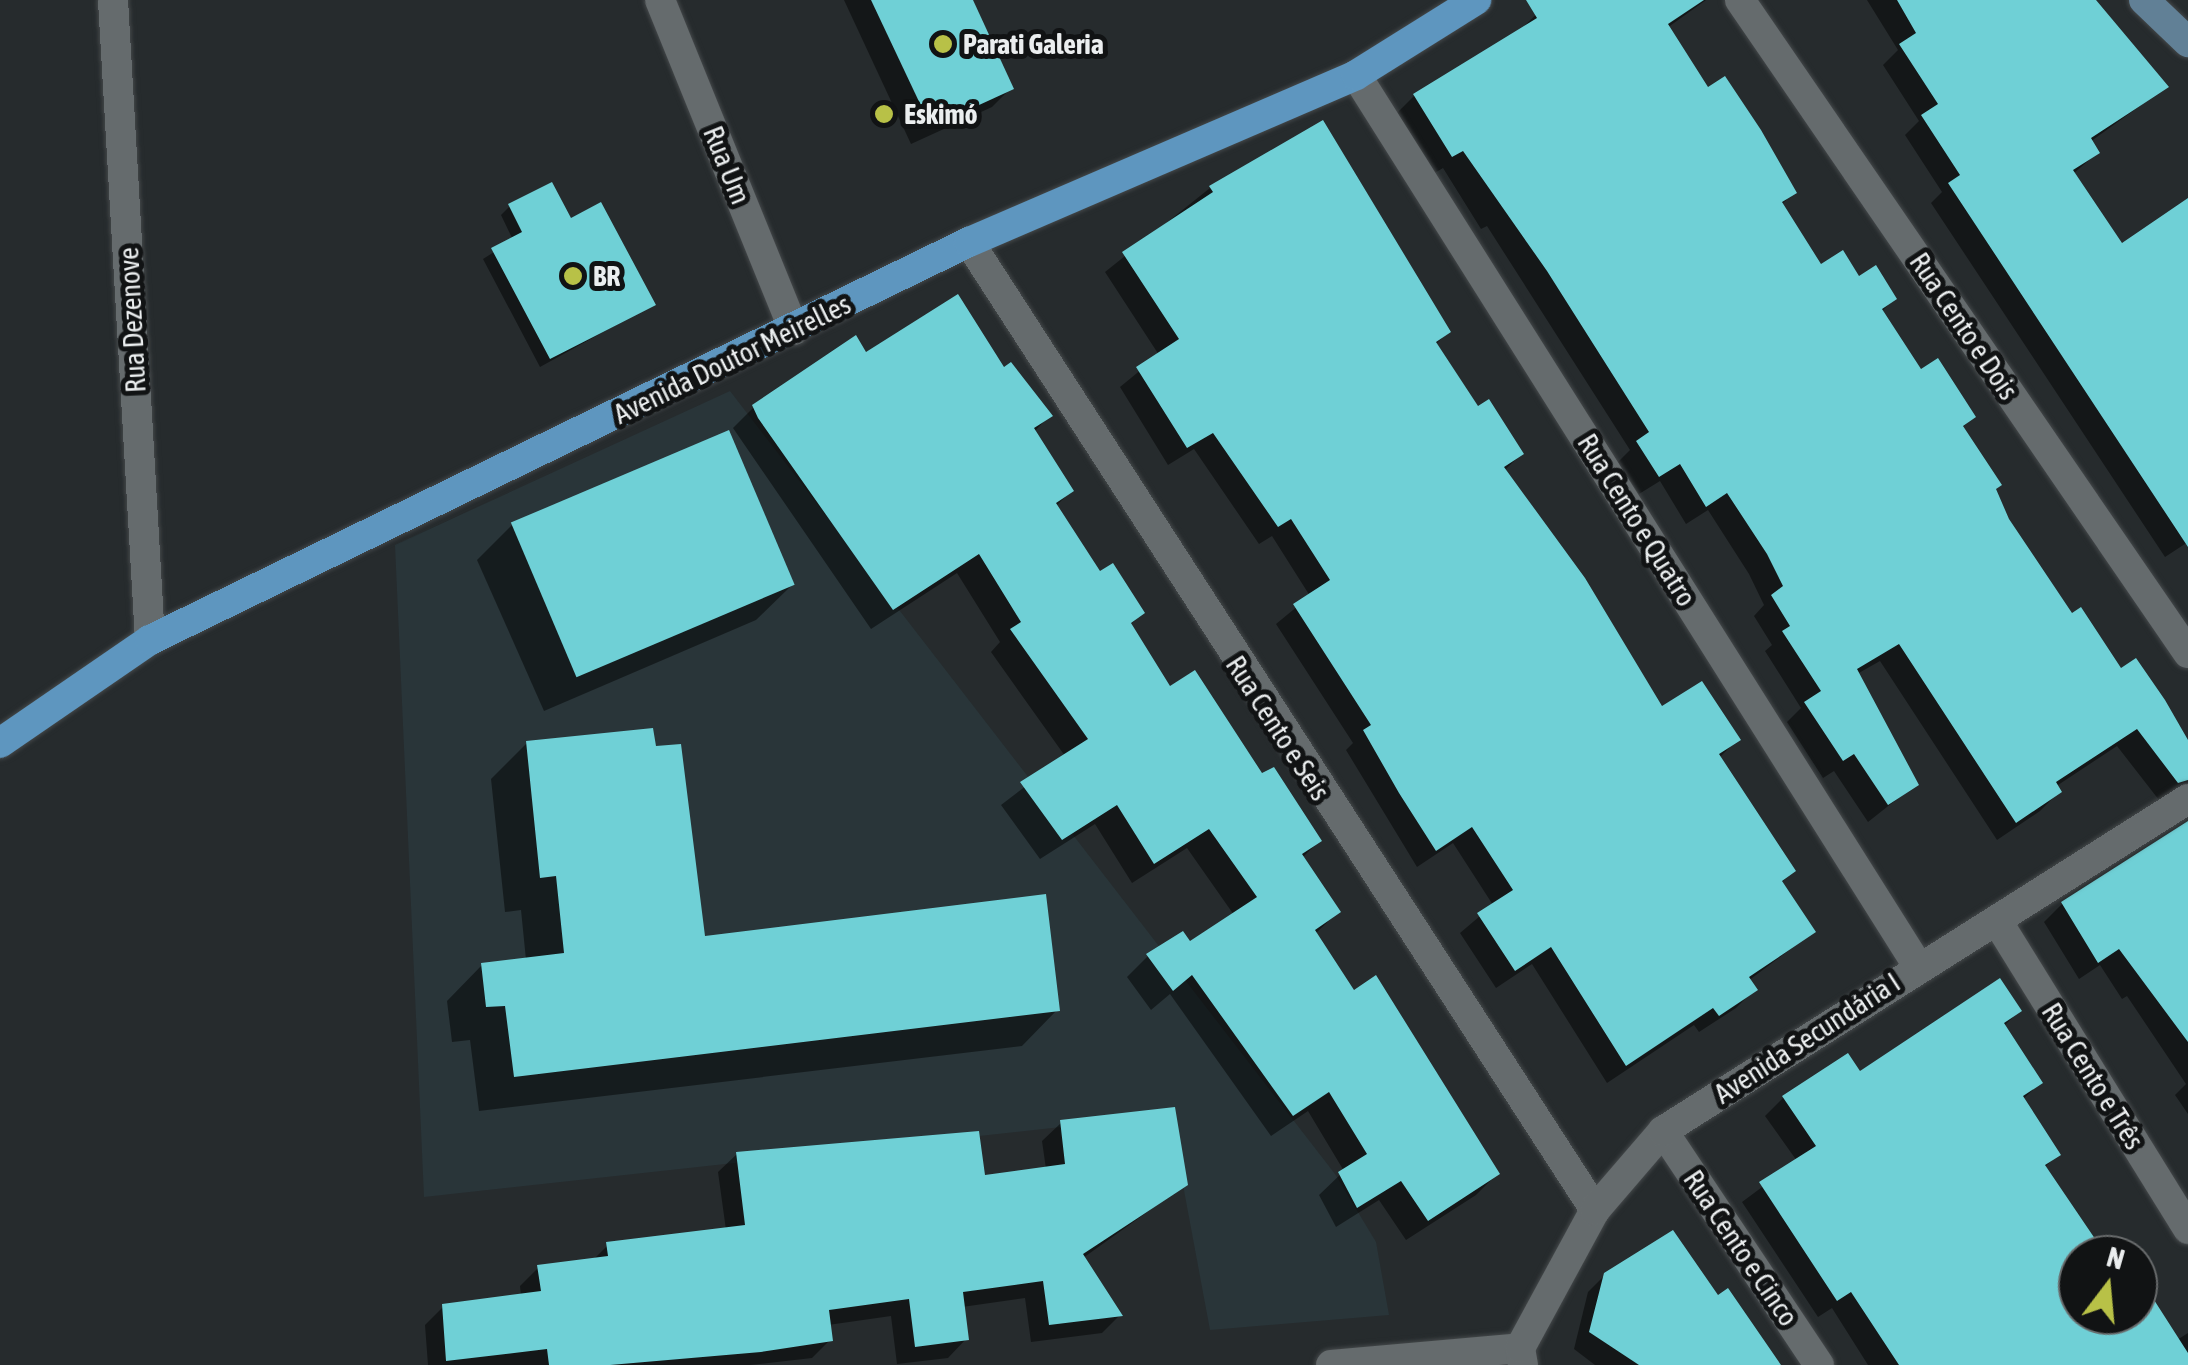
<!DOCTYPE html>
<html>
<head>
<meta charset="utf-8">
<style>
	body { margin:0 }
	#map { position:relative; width:2188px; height:1365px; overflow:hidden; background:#262b2d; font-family:"Asap Condensed",sans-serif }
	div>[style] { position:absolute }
	.built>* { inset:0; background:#293539 }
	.shadow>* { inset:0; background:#0007 }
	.building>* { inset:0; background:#6fd0d6; transform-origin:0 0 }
	.roads { filter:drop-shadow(0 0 2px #44484a) drop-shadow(0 0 2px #44484a) }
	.street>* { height:30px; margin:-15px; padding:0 15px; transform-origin:15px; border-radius:15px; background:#656b6d }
	.secondary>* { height:30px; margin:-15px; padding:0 15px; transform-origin:15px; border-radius:15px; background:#618096 }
	.primary>* { height:30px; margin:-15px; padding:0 15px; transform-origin:15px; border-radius:15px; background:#5e96bf }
	.dots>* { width:28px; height:28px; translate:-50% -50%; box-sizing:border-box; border:5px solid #111314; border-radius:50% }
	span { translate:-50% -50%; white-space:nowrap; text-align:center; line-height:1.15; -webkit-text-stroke:10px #111314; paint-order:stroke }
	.poi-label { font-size:28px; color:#ebeeef; font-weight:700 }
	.left { translate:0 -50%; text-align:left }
	.street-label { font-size:28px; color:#ebeeef }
	.north { position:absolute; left:2058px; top:1235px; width:100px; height:100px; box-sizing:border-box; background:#111314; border:2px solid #686b6c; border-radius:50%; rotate:16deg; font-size:28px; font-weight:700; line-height:40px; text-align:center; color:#ebeeef }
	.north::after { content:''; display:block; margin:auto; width:35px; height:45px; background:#b8c147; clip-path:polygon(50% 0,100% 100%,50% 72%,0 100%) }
</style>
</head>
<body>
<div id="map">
	<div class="built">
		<i style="clip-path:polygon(730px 391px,1335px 1174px,1376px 1242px,1389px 1315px,1210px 1330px,1170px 1115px,424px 1197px,395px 545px)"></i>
	</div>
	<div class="shadow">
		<i style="clip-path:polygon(844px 0,970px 0,1011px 88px,992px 107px,911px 144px)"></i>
		<i style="clip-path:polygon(1551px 0,1706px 0,1667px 28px,1708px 90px,1794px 192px,1781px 205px,1821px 268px,1894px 299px,1881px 312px,1920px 373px,1973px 417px,1961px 429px,2007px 520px,2071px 616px,2188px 742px,2188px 788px,2159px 800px,2117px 746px,2055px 787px,2059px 792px,2040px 811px,1997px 840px,1880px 661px,1857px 674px,1916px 784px,1868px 822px,1834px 771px,1823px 778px,1787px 722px,1801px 708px,1765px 651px,1772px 645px,1754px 616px,1764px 605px,1749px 574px,1708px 510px,1686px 524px,1660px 481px,1639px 494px,1618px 462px,1630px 450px,1487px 226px,1481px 229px,1443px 168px,1433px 174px,1396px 114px,1415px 95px,1517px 33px)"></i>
		<i style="clip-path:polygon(1867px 0,2093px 0,2166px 87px,2090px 142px,2097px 153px,2073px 174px,2121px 246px,2188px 202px,2188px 542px,2165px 557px,1931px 203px,1942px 192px,1905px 135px,1919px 121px,1883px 65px,1898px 50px)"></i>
		<i style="clip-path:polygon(1210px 188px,1448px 332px,1435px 345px,1477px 410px,1521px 454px,1504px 471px,1661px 709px,1738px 739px,1719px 758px,1793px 871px,1780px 884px,1813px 932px,1748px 981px,1754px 990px,1736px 1008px,1699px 1032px,1694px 1025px,1607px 1083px,1532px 964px,1496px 988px,1460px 933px,1493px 905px,1453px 843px,1417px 867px,1346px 750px,1353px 743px,1276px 624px,1310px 596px,1272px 536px,1259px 544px,1194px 449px,1168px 465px,1120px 387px,1159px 355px,1105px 272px)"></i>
		<i style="clip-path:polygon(510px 206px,570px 221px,652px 305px,540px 367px,483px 259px,513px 240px,501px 215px)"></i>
		<i style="clip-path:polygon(866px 356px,1003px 370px,1049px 416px,1034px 432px,1071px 491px,1056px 506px,1099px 575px,1142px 613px,1130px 625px,1169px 689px,1319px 841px,1302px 858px,1338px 912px,1315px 934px,1353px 994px,1497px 1174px,1476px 1195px,1406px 1240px,1379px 1200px,1336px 1227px,1319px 1195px,1344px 1171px,1308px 1111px,1271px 1136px,1170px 994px,1151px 1010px,1127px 977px,1148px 956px,1190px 944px,1234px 915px,1187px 848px,1132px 883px,1095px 824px,1040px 859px,1001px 805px,1065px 756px,991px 652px,1000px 642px,957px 573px,871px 629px,733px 428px,754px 407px)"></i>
		<i style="clip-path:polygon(513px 524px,792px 585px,756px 620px,544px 711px,477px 560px)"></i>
		<i style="clip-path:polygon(527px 743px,703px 938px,1057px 1010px,1022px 1046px,479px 1111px,470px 1040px,452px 1042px,447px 1001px,482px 965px,526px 960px,521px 910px,505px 912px,491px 779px)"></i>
		<i style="clip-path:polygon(2188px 827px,2188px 1114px,2175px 1095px,2186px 1084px,2127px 996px,2122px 999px,2100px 965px,2079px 979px,2044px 922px,2062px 904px)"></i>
		<i style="clip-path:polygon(2019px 1011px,2003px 1027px,2040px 1083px,2022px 1100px,2058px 1154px,2044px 1168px,2102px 1255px,2078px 1255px,2078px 1315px,2138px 1315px,2139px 1281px,2177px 1340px,2188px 1333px,2188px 1365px,1868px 1365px,1832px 1308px,1818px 1317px,1742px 1202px,1797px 1161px,1765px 1116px,1783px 1098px,1847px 1057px,1859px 1074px)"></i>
		<i style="clip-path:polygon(1061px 1123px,1185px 1185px,1083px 1258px,1120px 1315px,1102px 1333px,1031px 1342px,1025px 1298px,962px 1307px,966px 1339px,948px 1358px,897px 1364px,891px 1316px,828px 1325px,830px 1340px,812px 1358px,750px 1365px,428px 1365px,425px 1325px,444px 1306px,521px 1296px,520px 1286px,538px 1268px,592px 1261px,608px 1245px,726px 1230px,718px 1172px,737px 1154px,982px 1178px,1046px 1169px,1042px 1141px)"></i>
		<i style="clip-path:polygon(1605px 1275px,1717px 1298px,1778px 1365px,1595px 1365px,1574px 1349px,1588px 1292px)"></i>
	</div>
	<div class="building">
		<i style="clip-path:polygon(871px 0,973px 0,1014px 89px,931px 127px)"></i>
		<i style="clip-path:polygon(1526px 0,1704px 0,1668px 24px,1708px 87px,1725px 76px,1761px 130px,1797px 193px,1782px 202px,1821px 264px,1843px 250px,1859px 276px,1876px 265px,1897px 299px,1882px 309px,1921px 369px,1938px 358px,1976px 417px,1963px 426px,2002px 485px,1996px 489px,2009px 519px,2072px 613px,2081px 607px,2121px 668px,2136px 658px,2165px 700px,2188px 740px,2188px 780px,2178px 783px,2137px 729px,2056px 782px,2062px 792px,2016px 823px,1899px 644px,1857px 669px,1919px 785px,1888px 805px,1854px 754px,1843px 761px,1804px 702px,1821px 691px,1782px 631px,1790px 626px,1771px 595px,1783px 586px,1767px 554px,1727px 493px,1706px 507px,1680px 464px,1659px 477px,1636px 441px,1649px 432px,1547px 271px,1463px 151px,1452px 157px,1413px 94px,1537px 18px)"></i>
		<i style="clip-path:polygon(1897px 0,2096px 0,2169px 87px,2091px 138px,2100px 153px,2073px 170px,2122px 243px,2188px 198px,2188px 547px,1948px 183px,1960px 175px,1921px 115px,1938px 104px,1899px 44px,1916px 33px)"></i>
		<i style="clip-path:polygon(1323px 120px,1451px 332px,1436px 342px,1478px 406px,1489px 399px,1524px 454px,1504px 467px,1585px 578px,1662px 706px,1702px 681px,1741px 740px,1719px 754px,1796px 871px,1782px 881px,1816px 932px,1749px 977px,1758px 990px,1719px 1016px,1713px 1008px,1626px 1066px,1551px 947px,1515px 971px,1477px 913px,1513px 890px,1472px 827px,1436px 851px,1399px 793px,1363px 730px,1371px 725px,1293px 604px,1330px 580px,1291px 519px,1278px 527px,1213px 433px,1187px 448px,1136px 367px,1179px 339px,1122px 252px,1213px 192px,1209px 186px)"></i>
		<i style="clip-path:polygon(552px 182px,571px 218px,601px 202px,656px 305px,550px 359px,491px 248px,522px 232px,508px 204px)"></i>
		<i style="clip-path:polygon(958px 294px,1004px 367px,1011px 362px,1053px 416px,1034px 428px,1074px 491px,1056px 503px,1100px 571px,1113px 563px,1145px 613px,1131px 623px,1170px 686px,1195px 670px,1262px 773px,1274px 767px,1322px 841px,1302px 854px,1341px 912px,1315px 930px,1354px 990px,1376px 975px,1500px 1174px,1428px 1221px,1401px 1181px,1357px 1208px,1338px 1172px,1367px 1154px,1329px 1092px,1293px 1116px,1192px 975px,1173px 991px,1146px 954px,1183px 931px,1190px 941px,1257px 897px,1209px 829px,1154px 864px,1117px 805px,1062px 840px,1020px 782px,1088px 739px,1010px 629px,1021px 622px,979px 554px,893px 610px,758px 418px,752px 405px,856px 335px,866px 352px)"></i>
		<i style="left:729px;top:430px;width:168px;height:237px;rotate:67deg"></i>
		<i style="clip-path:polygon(653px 728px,656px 746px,681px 744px,705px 936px,1046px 894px,1060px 1011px,514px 1077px,505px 1006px,486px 1007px,481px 963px,564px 953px,556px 876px,540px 878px,526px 741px)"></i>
		<i style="clip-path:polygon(2188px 821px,2188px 1042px,2119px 949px,2098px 963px,2061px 902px)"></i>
		<i style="clip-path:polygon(2000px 978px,2022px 1011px,2004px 1023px,2043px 1083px,2023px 1096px,2061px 1155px,2045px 1165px,2106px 1255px,2078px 1255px,2078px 1315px,2138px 1315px,2140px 1278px,2188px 1353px,2188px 1365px,1899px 1365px,1851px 1292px,1837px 1301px,1759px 1182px,1816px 1146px,1782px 1096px,1848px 1053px,1860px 1071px)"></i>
		<i style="clip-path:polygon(1175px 1107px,1188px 1185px,1083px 1254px,1123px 1316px,1049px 1325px,1043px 1281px,963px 1292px,969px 1340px,915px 1347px,909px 1299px,829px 1310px,833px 1341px,761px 1352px,610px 1365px,549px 1365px,547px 1349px,446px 1361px,442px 1304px,541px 1291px,537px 1265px,608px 1256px,606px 1242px,745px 1225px,736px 1152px,979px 1131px,985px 1175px,1065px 1164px,1060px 1120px)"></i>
		<i style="clip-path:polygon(1673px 1230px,1718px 1295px,1728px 1288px,1781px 1365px,1639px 1365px,1589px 1332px,1604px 1273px)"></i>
	</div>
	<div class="roads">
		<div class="street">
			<i style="left:113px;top:0;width:641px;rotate:86.69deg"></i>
			<i style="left:660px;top:0;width:356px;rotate:67.9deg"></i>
			<i style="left:1740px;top:0;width:792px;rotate:55.55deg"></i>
			<i style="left:1356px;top:75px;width:1053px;rotate:57.76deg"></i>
			<i style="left:969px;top:242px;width:1153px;rotate:57.11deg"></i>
			<i style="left:1999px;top:924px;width:359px;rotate:58.2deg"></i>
			<i style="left:1663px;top:1131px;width:281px;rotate:56.3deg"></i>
			<i style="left:1331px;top:1365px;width:190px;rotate:-5.1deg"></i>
			<i style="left:1523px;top:1365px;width:17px;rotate:-100deg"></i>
			<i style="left:1520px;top:1348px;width:157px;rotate:-61.5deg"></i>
			<i style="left:1595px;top:1210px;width:104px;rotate:-49.3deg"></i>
			<i style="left:1663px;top:1131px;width:621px;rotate:-32.31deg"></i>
		</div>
		<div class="secondary">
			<i style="left:2144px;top:0;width:61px;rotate:43.7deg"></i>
		</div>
		<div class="primary">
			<i style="left:0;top:743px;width:182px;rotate:-34.5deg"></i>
			<i style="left:150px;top:640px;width:911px;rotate:-25.92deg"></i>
			<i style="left:969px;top:242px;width:421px;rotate:-23.3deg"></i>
			<i style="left:1356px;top:75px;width:142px;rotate:-32deg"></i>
		</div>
	</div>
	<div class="dots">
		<i style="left:943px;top:44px;background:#b8c147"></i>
		<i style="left:884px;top:114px;background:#b8c147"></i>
		<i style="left:573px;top:276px;background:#b8c147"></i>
	</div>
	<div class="poi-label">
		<span class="left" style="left:963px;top:44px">Parati Galeria</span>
		<span class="left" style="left:904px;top:114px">Eskimó</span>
		<span class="left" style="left:593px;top:276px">BR</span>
	</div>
	<div class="street-label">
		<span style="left:727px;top:165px;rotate:68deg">Rua Um</span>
		<span style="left:132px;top:320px;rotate:-93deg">Rua Dezenove</span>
		<span style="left:1964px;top:326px;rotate:56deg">Rua Cento e Dois</span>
		<span style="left:732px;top:359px;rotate:-26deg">Avenida Doutor Meirelles</span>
		<span style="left:1637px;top:520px;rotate:58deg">Rua Cento e Quatro</span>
		<span style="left:1278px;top:728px;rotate:57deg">Rua Cento e Seis</span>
		<span style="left:1807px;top:1038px;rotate:-33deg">Avenida Secundária I</span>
		<span style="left:2093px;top:1076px;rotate:58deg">Rua Cento e Três</span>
		<span style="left:1741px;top:1248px;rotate:56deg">Rua Cento e Cinco</span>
	</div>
	<div class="north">N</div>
</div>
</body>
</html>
